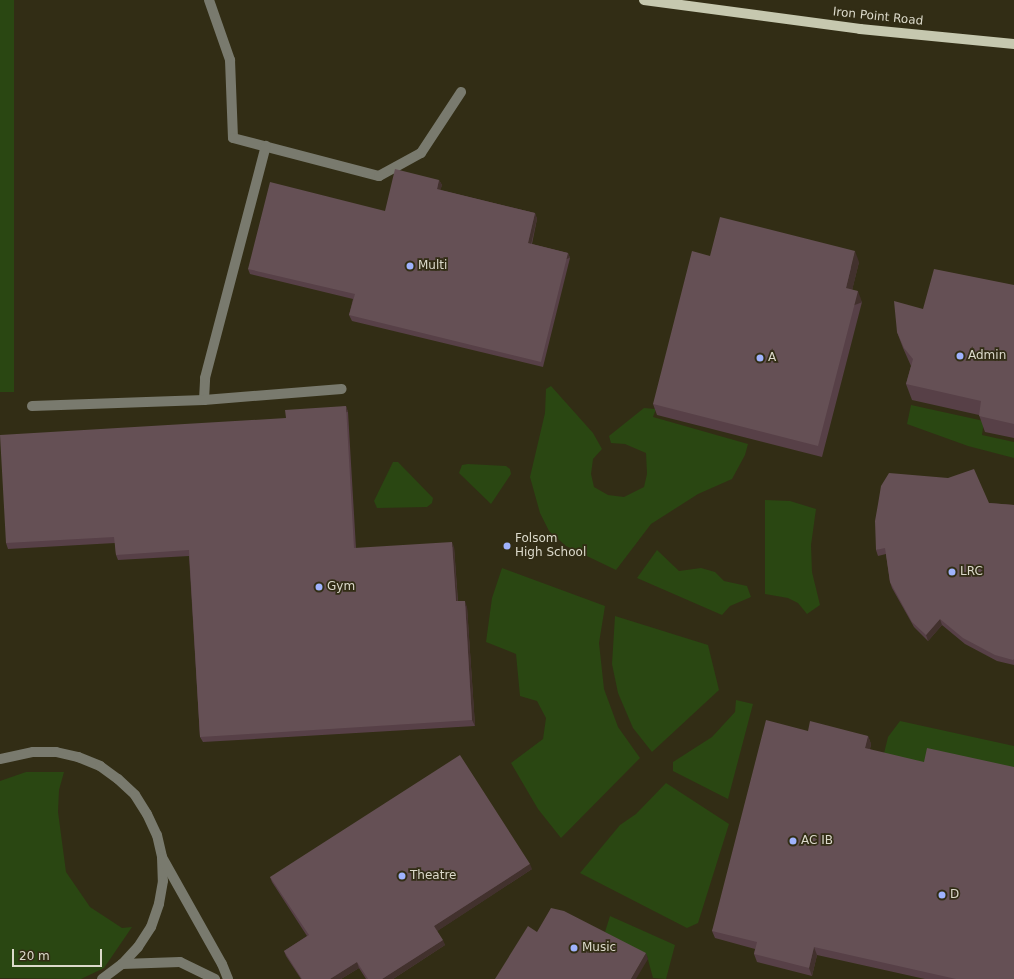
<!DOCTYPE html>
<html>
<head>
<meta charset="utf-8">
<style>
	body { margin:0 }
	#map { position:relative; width:1014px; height:979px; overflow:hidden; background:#322d15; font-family:"DejaVu Sans",sans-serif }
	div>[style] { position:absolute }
	.green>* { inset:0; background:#2a4712; transform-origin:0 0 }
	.minor>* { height:10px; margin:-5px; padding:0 5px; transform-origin:5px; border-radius:5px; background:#797a6e }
	.major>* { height:10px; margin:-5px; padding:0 5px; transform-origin:5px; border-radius:5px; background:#c6c8af }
	.wall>* { inset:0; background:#574047 }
	.shaded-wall>* { inset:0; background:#42312d; transform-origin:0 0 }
	.building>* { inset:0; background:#655055 }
	.dots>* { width:11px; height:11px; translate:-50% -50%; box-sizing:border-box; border:2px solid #322d15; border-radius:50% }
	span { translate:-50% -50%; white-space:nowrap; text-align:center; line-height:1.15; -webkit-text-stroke:3.5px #322d15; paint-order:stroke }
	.street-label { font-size:12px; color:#dcdacb }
	.poi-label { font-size:12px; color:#dcdacb }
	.left { translate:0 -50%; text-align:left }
	.scale { position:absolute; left:12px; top:949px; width:90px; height:18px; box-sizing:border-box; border:2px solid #dcdacb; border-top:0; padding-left:5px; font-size:12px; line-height:14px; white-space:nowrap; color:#dcdacb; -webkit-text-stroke:3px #322d15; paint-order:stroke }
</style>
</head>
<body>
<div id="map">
	<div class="green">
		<i style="left:0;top:0;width:14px;height:392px"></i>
		<i style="clip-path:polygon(551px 386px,593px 433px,602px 449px,593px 459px,591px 474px,594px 487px,608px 495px,624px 497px,644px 487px,647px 474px,646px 453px,625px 444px,611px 443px,609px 436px,644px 408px,656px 409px,653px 417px,748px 444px,745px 455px,732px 479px,698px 494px,651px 524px,616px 570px,566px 546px,549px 531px,540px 513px,530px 477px,545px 413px,546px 389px)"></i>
		<i style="clip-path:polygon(911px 405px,984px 421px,982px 435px,1014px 442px,1014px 458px,968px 446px,907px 424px)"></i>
		<i style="clip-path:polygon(393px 462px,398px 462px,433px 498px,432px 503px,427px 507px,377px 508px,374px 501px)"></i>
		<i style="clip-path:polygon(468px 464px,506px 466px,510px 469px,511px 474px,491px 504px,459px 473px,462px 465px)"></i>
		<i style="clip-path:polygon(765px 500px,790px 501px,816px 509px,811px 545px,812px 572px,820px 605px,807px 614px,798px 603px,788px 598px,765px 594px)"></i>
		<i style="clip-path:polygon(657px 550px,679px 571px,701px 568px,715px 572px,724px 581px,747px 586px,751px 597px,730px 606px,722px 615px,637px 578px)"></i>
		<i style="clip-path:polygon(502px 568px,605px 606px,599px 643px,604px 689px,618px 727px,640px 758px,561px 838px,538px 809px,511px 763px,543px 739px,546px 718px,537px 701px,520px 696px,516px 654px,486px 642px,492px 598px)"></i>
		<i style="clip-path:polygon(615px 616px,708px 645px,719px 690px,652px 752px,633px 728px,618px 693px,612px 664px)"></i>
		<i style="clip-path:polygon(736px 700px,753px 704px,728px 799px,673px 771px,673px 762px,712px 737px,735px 712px)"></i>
		<i style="clip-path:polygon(900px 721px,1014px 746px,1014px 774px,927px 770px,877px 782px,888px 737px)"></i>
		<i style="clip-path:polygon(26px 772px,64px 772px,59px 790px,58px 812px,66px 872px,90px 907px,122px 928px,132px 927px,104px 968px,81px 979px,0 978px,0 781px)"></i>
		<i style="clip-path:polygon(666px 783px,729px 824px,698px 923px,687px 928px,580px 873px,620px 825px,636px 814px)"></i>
		<i style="clip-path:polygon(610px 916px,675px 945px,666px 979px,653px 978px,647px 956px,605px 932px)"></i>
	</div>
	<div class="minor">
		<i style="left:209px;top:0;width:64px;rotate:70.7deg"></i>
		<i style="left:230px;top:60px;width:78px;rotate:87.8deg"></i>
		<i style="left:233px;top:138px;width:151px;rotate:14.6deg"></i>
		<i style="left:379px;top:176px;width:48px;rotate:-28.7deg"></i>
		<i style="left:421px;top:153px;width:73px;rotate:-56.7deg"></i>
		<i style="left:204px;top:400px;width:22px;rotate:-87deg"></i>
		<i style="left:205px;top:378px;width:240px;rotate:-75.3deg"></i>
		<i style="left:32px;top:406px;width:172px;rotate:-2deg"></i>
		<i style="left:204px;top:400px;width:138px;rotate:-4.6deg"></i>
		<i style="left:0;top:759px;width:34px;rotate:-12deg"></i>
		<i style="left:33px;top:752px;width:23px"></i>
		<i style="left:56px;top:752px;width:23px;rotate:13deg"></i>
		<i style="left:78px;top:757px;width:24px;rotate:22deg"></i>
		<i style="left:100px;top:766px;width:22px;rotate:36deg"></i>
		<i style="left:118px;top:779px;width:23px;rotate:43deg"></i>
		<i style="left:135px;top:795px;width:22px;rotate:58deg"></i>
		<i style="left:147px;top:814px;width:23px;rotate:65deg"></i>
		<i style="left:157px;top:835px;width:23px;rotate:77deg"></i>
		<i style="left:162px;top:857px;width:24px;rotate:88deg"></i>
		<i style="left:163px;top:881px;width:23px;rotate:100deg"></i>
		<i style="left:159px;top:904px;width:24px;rotate:109deg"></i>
		<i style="left:151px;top:927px;width:24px;rotate:123deg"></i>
		<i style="left:138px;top:947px;width:23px;rotate:133deg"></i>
		<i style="left:122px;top:964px;width:25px;rotate:143deg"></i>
		<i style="left:163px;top:859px;width:120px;rotate:60.7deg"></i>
		<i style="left:222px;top:964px;width:16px;rotate:68deg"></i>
		<i style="left:122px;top:964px;width:58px;rotate:-2deg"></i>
		<i style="left:180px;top:962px;width:39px;rotate:26deg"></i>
	</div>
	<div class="major">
		<i style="left:644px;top:0;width:218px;rotate:7.6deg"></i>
		<i style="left:860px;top:29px;width:155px;rotate:5.6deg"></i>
	</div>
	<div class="wall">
		<i style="clip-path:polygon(439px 180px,442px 185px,440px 190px,535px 213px,537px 219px,532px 244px,568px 253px,570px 258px,543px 367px,352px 321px,349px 315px,353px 299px,250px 274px,248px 269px,385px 211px)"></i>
		<i style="clip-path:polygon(859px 262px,852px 290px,862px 302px,822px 457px,657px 415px,653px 404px)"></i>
		<i style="clip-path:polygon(1014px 285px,1014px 438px,985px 432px,979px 415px,912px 400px,906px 384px,911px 366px,903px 348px,897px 332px,923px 309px)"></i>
		<i style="clip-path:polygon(346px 406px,348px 412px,356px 548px,454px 547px,458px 601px,467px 607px,475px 726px,203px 742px,200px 737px,189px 556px,118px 560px,116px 555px,115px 543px,8px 549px,6px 543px,286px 418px)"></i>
		<i style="clip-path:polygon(989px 503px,1014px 505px,1014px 665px,997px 661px,965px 644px,942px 625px,928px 641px,914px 627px,892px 588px,890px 582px,886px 554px,878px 556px,876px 550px)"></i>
		<i style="clip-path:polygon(808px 731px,868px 736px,871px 744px,870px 749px,1014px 979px,925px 979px,817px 955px,812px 976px,757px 962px,754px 954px,755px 949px,715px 938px,712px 931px)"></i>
		<i style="clip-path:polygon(532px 869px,437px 931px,445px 945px,393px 979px,366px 979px,359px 968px,341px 979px,301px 979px,286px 956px,284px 951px,307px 936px,272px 882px,270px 877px)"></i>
	</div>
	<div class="shaded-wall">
		<i style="clip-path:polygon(439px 180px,442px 185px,439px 195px,437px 189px)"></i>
		<i style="clip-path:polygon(535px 213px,537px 219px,530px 249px,528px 243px)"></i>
		<i style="clip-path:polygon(855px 251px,859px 262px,850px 299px,846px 288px)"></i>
		<i style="left:568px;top:253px;width:5px;height:112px;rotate:68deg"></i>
		<i style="left:858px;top:291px;width:12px;height:160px;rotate:70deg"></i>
		<i style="left:346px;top:406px;width:6px;height:142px;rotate:72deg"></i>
		<i style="clip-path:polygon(452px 542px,454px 547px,458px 607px,456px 601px)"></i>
		<i style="clip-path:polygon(465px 601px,467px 607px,475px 726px,472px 720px)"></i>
		<i style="clip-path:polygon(940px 619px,942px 625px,928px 641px,926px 635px)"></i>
		<i style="clip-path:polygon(868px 736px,871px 744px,868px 756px,865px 748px)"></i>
		<i style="clip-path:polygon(530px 864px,532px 869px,436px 932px,434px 926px)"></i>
		<i style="clip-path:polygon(443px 940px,445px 945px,393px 979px,382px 979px)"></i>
		<i style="clip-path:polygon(814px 947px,817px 955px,812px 976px,809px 968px)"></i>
		<i style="clip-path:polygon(646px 953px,648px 959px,636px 979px,631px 979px)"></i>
		<i style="clip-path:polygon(357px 962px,359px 968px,341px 979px,330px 979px)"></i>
	</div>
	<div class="building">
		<i style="clip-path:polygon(395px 169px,439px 180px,437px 189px,535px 213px,528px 243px,568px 253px,541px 362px,349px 315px,355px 294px,248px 269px,270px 182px,385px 211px)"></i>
		<i style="clip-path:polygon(720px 217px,855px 251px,846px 288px,858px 291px,818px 446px,653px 404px,692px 251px,710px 256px)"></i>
		<i style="clip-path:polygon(934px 269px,1014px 285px,1014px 424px,979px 416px,981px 401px,906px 384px,913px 359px,904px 348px,897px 332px,894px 301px,923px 309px)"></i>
		<i style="clip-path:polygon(346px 406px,354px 548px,452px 542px,456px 601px,465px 601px,472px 720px,200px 737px,189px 550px,116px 555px,114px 537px,6px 543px,0 435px,286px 418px,285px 410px)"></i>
		<i style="clip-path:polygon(974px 469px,989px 503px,1014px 505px,1014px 659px,1013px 660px,995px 655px,963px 638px,940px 619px,926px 635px,912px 622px,890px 582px,885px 548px,876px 550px,875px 521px,878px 504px,881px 486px,889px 473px,948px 478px)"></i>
		<i style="clip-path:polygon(766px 720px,808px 731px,810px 721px,868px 736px,865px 748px,924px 762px,927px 748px,1014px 767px,1014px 979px,956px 979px,814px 947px,809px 968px,754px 954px,757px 942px,712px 931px)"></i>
		<i style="clip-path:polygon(460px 755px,530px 864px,434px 926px,443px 940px,382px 979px,368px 979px,357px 962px,330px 979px,302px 979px,284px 951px,309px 935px,270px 877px)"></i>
		<i style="clip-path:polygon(551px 908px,564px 911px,646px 953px,631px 979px,495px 979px,528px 926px,537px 932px)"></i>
	</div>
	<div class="dots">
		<i style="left:410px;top:266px;background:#9fb3fd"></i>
		<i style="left:960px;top:356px;background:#9fb3fd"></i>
		<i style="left:760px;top:358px;background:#9fb3fd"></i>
		<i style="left:507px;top:546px;background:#9fb3fd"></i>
		<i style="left:952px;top:572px;background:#9fb3fd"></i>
		<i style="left:319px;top:587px;background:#9fb3fd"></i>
		<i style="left:793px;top:841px;background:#9fb3fd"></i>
		<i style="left:402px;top:876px;background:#9fb3fd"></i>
		<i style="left:942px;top:895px;background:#9fb3fd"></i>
		<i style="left:574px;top:948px;background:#9fb3fd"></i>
	</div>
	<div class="street-label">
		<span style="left:878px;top:17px;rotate:6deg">Iron Point Road</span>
	</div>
	<div class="poi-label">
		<span class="left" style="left:418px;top:266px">Multi</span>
		<span class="left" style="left:968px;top:356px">Admin</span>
		<span class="left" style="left:768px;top:358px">A</span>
		<span class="left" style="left:515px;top:546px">Folsom<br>High School</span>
		<span class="left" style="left:960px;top:572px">LRC</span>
		<span class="left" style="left:327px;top:587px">Gym</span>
		<span class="left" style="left:801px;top:841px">AC IB</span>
		<span class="left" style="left:410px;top:876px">Theatre</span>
		<span class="left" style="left:950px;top:895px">D</span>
		<span class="left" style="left:582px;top:948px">Music</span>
	</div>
	<div class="scale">20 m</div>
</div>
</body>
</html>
